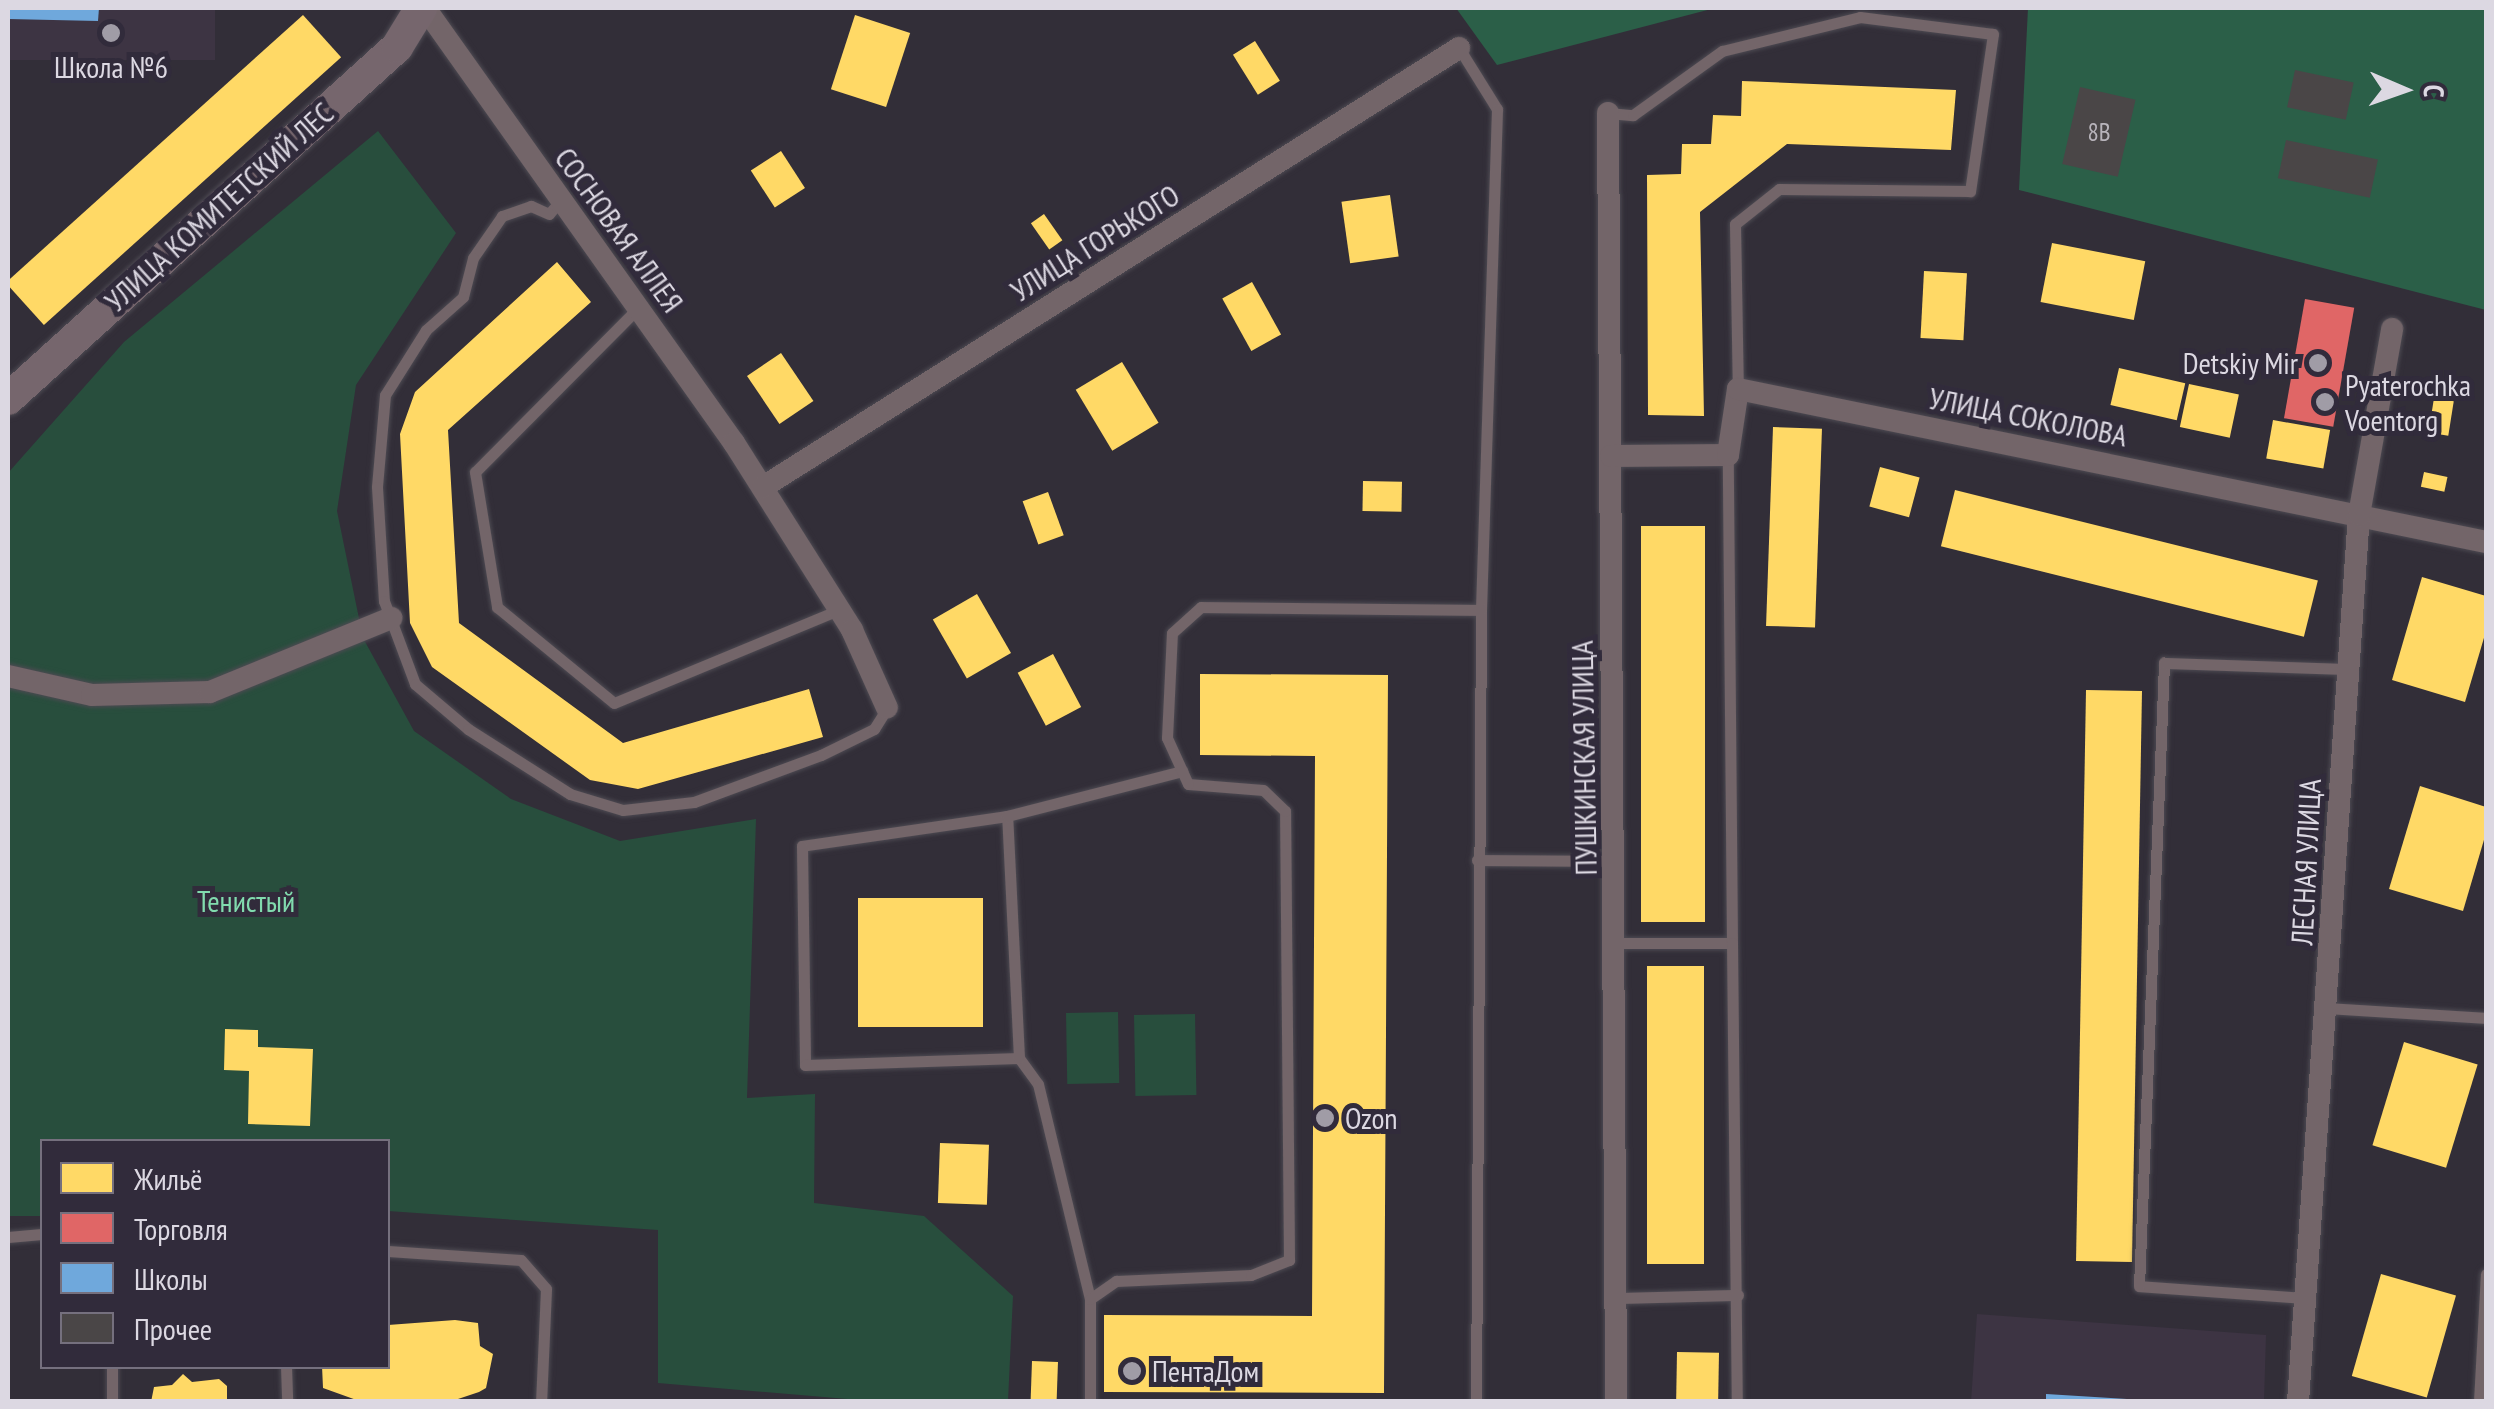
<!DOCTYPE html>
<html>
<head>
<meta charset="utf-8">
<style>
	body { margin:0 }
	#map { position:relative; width:2494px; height:1409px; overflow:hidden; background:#322e38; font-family:"PT Sans Narrow",sans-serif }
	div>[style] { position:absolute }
	.education>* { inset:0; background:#3d3443; transform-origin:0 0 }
	.green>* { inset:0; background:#284e3d; transform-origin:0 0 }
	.forest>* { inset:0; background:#2b5f48 }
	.homes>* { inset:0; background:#ffd966; transform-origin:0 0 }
	.shops>* { inset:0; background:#e06666; transform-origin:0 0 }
	.schools>* { inset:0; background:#6fa8dc }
	.building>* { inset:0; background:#4a4647; transform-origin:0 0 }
	.roads { filter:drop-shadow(0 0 2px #4d4a52) drop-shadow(0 0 2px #4d4a52) }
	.lane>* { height:11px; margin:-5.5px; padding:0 5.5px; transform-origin:5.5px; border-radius:5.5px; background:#736569 }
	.street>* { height:22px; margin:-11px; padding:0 11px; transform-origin:11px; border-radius:11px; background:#736569 }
	.secondary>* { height:32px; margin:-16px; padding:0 16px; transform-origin:16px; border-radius:16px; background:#76666d }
	.dots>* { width:28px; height:28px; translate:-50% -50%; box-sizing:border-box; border:5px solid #312b3b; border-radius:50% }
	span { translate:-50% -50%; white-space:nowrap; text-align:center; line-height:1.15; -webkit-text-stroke:10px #312b3b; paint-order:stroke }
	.number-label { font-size:25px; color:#b8b4bb }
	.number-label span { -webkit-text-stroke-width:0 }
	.poi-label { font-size:30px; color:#dcd8e2 }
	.right { translate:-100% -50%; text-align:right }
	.left { translate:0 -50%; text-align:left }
	.street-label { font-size:30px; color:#dcd8e2 }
	.park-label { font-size:30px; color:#81dbae }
	.frame { position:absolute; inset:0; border:10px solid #dcd8e2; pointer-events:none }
	.legend { position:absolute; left:40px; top:1139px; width:350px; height:230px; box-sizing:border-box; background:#312b3b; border:2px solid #75707e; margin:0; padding:12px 18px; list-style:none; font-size:30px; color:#dcd8e2 }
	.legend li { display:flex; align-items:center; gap:20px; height:50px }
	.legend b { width:50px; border:2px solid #75707e }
	.north { position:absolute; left:2354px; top:40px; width:100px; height:100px; -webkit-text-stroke:8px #312b3b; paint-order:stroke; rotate:92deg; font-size:28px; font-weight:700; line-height:40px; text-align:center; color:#dcd8e2 }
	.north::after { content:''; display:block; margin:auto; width:35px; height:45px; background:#dcd8e2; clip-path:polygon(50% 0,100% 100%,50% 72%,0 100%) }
</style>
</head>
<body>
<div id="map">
	<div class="education">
		<i style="left:8px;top:8px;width:207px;height:52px"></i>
		<i style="clip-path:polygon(1977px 1314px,2266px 1335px,2264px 1401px,1971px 1402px)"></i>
	</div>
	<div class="green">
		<i style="clip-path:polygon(378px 131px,456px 233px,356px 385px,337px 511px,363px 638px,414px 731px,511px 799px,620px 841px,756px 819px,747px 1098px,815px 1094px,814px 1203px,924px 1216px,1013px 1296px,1008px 1401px,871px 1401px,658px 1383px,658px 1230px,388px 1211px,388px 1142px,42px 1142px,42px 1216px,8px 1216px,8px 473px,124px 342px)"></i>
		<i style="left:1118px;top:1012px;width:71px;height:52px;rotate:89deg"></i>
		<i style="left:1195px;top:1014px;width:81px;height:61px;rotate:89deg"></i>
	</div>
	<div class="forest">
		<i style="clip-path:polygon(1456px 8px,1715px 8px,1497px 65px)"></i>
		<i style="clip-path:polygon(2028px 8px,2486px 8px,2486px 310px,2019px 190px)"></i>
	</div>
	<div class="homes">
		<i style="left:303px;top:15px;width:57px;height:400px;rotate:48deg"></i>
		<i style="left:855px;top:15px;width:58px;height:78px;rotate:18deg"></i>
		<i style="left:1255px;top:41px;width:47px;height:26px;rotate:58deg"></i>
		<i style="clip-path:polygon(1742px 81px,1956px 90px,1951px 150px,1787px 144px,1700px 212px,1704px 416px,1648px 415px,1647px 175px,1681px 174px,1682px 144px,1711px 144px,1713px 115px,1741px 116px)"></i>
		<i style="left:781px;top:151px;width:44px;height:36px;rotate:57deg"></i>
		<i style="left:1390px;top:195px;width:62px;height:49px;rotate:82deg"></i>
		<i style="left:1044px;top:214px;width:32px;height:16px;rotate:55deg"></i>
		<i style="left:2052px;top:243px;width:95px;height:60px;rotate:11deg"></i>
		<i style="clip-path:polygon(557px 262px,591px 302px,448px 430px,459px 623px,623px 743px,809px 689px,823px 737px,638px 789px,590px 780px,432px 667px,410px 623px,400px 434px,415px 392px)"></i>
		<i style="left:1924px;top:271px;width:43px;height:67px;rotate:3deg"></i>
		<i style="left:1252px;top:282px;width:60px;height:34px;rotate:61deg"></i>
		<i style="left:781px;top:353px;width:58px;height:41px;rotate:56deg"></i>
		<i style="left:1122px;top:362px;width:71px;height:54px;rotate:59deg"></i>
		<i style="left:2119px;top:368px;width:68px;height:38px;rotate:13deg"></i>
		<i style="left:2189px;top:384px;width:51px;height:44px;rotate:12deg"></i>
		<i style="left:2434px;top:398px;width:20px;height:35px;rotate:9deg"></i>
		<i style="left:2273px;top:420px;width:58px;height:39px;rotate:10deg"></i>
		<i style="left:1773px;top:427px;width:49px;height:199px;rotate:2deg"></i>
		<i style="left:1880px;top:467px;width:41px;height:41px;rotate:15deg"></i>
		<i style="left:2424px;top:472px;width:24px;height:15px;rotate:12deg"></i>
		<i style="left:1363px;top:481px;width:39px;height:30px;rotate:1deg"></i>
		<i style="left:1955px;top:490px;width:374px;height:58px;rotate:14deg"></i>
		<i style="left:1048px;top:492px;width:46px;height:27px;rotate:70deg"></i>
		<i style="left:1641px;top:526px;width:64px;height:396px"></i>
		<i style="clip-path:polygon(2422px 577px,2486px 596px,2486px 631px,2465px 702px,2392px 680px)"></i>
		<i style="left:977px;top:594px;width:68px;height:51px;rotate:60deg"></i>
		<i style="left:1053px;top:654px;width:60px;height:40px;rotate:62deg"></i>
		<i style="clip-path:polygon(1200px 674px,1388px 675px,1384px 1393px,1104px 1392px,1104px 1315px,1312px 1316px,1315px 756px,1200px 755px)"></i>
		<i style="left:2086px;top:690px;width:56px;height:571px;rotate:1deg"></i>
		<i style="clip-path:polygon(2420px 786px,2486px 807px,2486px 833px,2463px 911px,2389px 889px)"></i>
		<i style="left:858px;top:898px;width:125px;height:129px"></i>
		<i style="left:1647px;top:966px;width:57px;height:298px"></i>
		<i style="clip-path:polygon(225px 1029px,258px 1030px,258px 1047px,313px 1049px,310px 1126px,248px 1124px,249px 1071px,224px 1070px)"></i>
		<i style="left:2404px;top:1042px;width:77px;height:108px;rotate:17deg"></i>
		<i style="left:940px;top:1143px;width:49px;height:60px;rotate:2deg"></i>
		<i style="left:2381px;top:1274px;width:78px;height:106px;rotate:16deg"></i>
		<i style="clip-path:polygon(455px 1320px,478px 1323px,480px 1346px,493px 1354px,486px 1388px,479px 1392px,449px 1402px,362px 1402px,323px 1388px,322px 1366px,388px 1366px,388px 1325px)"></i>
		<i style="left:1677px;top:1352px;width:42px;height:50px;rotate:1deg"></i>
		<i style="left:1032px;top:1361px;width:26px;height:41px;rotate:2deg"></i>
		<i style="clip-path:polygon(183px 1374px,192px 1382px,219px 1379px,227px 1386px,227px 1402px,151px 1402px,154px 1387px,172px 1385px)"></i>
	</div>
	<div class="shops">
		<i style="left:2305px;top:299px;width:50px;height:121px;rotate:10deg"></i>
	</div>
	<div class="schools">
		<i style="clip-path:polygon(8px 8px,99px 8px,98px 21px,8px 19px)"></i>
		<i style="clip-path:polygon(2046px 1394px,2127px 1399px,2127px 1402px,2046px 1402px)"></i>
	</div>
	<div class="building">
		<i style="left:2295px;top:70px;width:60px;height:38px;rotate:12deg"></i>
		<i style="left:2080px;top:87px;width:57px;height:79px;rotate:13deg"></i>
		<i style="left:2286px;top:140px;width:94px;height:39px;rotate:12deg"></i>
	</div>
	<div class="roads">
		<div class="lane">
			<i style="left:1459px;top:48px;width:72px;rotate:58.1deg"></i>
			<i style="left:1497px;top:109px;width:501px;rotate:91.83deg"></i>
			<i style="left:1481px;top:610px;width:792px;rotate:90.36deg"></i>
			<i style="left:1608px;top:113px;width:25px;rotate:5deg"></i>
			<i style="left:1633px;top:115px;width:110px;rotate:-35.7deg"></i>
			<i style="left:1722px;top:51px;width:142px;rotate:-13.8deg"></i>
			<i style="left:1860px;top:17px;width:134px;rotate:7.3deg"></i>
			<i style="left:1993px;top:34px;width:159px;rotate:98.3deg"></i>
			<i style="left:1970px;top:191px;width:191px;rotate:-179.4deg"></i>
			<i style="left:1779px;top:189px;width:56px;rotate:141.5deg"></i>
			<i style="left:1735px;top:224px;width:165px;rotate:89deg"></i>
			<i style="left:561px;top:200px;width:18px;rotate:131deg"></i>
			<i style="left:549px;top:214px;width:20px;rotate:-156deg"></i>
			<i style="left:531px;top:206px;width:31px;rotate:161deg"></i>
			<i style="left:502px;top:216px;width:51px;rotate:124.6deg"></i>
			<i style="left:473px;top:258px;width:40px;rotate:104.4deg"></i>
			<i style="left:463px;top:297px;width:50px;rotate:138.3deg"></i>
			<i style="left:426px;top:330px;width:77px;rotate:122.2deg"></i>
			<i style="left:385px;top:395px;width:92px;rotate:95deg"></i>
			<i style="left:377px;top:487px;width:114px;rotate:86.5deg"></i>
			<i style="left:384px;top:601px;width:89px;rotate:69.5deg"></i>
			<i style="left:415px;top:684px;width:70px;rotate:40.3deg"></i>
			<i style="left:468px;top:729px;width:121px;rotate:32.5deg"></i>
			<i style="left:570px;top:794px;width:55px;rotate:16.8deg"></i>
			<i style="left:623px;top:810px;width:71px;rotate:-6.4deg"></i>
			<i style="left:694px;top:802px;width:135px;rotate:-20.3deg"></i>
			<i style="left:821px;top:755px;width:59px;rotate:-26.1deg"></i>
			<i style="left:874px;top:729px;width:25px;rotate:-58deg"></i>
			<i style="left:638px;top:308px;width:231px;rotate:134.8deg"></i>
			<i style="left:475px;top:472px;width:137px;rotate:80.7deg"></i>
			<i style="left:497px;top:607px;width:151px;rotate:39.4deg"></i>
			<i style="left:614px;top:703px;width:243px;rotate:-22.5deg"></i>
			<i style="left:1007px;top:816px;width:207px;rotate:171.7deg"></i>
			<i style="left:802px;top:846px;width:219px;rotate:89.2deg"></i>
			<i style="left:805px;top:1065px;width:214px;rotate:-1.9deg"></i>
			<i style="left:1019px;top:1058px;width:32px;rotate:54deg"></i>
			<i style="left:1038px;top:1084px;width:221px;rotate:76.4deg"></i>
			<i style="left:1477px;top:860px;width:138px;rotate:0.4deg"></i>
			<i style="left:1617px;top:943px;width:115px"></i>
			<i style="left:1732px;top:943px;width:488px;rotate:-90.5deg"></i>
			<i style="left:1732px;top:943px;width:459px;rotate:89.4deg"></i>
			<i style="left:2328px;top:1008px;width:158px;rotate:3.6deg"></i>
			<i style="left:1019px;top:1058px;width:242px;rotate:-92.8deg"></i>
			<i style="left:1007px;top:816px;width:181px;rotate:-14.4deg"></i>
			<i style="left:8px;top:1237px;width:34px;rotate:-5deg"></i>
			<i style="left:388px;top:1251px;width:133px;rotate:3.9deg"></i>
			<i style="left:521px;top:1260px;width:38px;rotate:49deg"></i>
			<i style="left:546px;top:1289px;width:113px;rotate:92.5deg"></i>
			<i style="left:1615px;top:1298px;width:123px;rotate:-1.4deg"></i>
			<i style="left:2306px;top:1298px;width:167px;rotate:-175.9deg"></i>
			<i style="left:2139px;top:1286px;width:624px;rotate:-87.7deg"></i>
			<i style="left:2164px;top:663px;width:184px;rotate:1.9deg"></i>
			<i style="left:286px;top:1366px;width:36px;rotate:88deg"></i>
			<i style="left:112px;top:1402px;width:36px;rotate:-90deg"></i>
			<i style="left:1090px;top:1402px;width:103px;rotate:-90deg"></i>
			<i style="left:1090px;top:1299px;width:32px;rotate:-35deg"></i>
			<i style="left:1116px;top:1281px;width:135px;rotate:-2.5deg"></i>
			<i style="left:1251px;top:1275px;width:41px;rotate:-21.5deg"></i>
			<i style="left:1289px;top:1260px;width:449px;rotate:-90.5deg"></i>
			<i style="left:1285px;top:811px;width:30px;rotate:-136deg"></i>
			<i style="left:1263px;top:790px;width:75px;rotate:-175.4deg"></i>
			<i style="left:1188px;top:784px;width:51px;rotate:-114.5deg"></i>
			<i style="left:1167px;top:738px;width:105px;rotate:-87.3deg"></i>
			<i style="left:1172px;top:633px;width:39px;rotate:-42deg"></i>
			<i style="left:1201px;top:607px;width:280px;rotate:0.6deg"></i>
			<i style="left:2479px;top:1402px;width:128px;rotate:-86.9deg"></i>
		</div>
		<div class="street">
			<i style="left:425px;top:8px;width:534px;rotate:54.61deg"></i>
			<i style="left:734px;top:443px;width:221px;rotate:57.7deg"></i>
			<i style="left:852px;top:630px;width:85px;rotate:65.8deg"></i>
			<i style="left:1608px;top:113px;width:1289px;rotate:89.64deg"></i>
			<i style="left:1611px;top:456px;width:117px;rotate:-0.5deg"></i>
			<i style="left:1728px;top:455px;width:67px;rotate:-81.4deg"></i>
			<i style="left:1738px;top:389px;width:763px;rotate:11.56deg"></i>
			<i style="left:763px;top:487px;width:823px;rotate:-32.24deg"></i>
			<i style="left:8px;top:676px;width:86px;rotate:12.7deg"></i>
			<i style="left:92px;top:695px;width:118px;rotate:-1.5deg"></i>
			<i style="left:210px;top:692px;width:196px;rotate:-22.2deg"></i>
			<i style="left:2298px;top:1402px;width:889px;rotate:-86.07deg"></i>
			<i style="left:2359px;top:515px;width:189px;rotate:-79.9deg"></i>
		</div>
		<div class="secondary">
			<i style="left:8px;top:399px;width:525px;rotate:-42.14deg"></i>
			<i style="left:397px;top:47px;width:46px;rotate:-58.4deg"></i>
		</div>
	</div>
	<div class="dots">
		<i style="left:111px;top:33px;background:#a09ca6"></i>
		<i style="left:2318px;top:363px;background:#a09ca6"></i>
		<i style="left:2325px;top:402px;background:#a09ca6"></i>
		<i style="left:1325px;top:1118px;background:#a09ca6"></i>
		<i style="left:1132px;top:1371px;background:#a09ca6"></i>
	</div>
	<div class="number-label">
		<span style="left:2099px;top:132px">8В</span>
	</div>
	<div class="poi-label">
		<span style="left:111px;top:67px">Школа №6</span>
		<span class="right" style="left:2298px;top:363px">Detskiy Mir</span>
		<span class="left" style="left:2345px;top:402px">Pyaterochka<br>Voentorg</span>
		<span class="left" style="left:1345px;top:1118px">Ozon</span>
		<span class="left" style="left:1152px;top:1371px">ПентаДом</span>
	</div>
	<div class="street-label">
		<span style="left:219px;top:207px;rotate:-42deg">УЛИЦА КОМИТЕТСКИЙ ЛЕС</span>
		<span style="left:619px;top:230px;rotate:54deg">СОСНОВАЯ АЛЛЕЯ</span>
		<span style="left:1095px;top:243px;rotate:-32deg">УЛИЦА ГОРЬКОГО</span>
		<span style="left:2028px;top:417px;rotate:11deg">УЛИЦА СОКОЛОВА</span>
		<span style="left:1584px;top:758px;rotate:-91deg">ПУШКИНСКАЯ УЛИЦА</span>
		<span style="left:2306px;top:862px;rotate:-87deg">ЛЕСНАЯ УЛИЦА</span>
	</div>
	<div class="park-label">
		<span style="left:246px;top:901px">Тенистый</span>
	</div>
	<div class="frame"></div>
	<ul class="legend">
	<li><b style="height:28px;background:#ffd966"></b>Жильё</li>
	<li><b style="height:28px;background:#e06666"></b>Торговля</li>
	<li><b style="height:28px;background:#6fa8dc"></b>Школы</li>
	<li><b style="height:28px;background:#4a4647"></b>Прочее</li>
	</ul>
	<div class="north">С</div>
</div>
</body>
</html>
